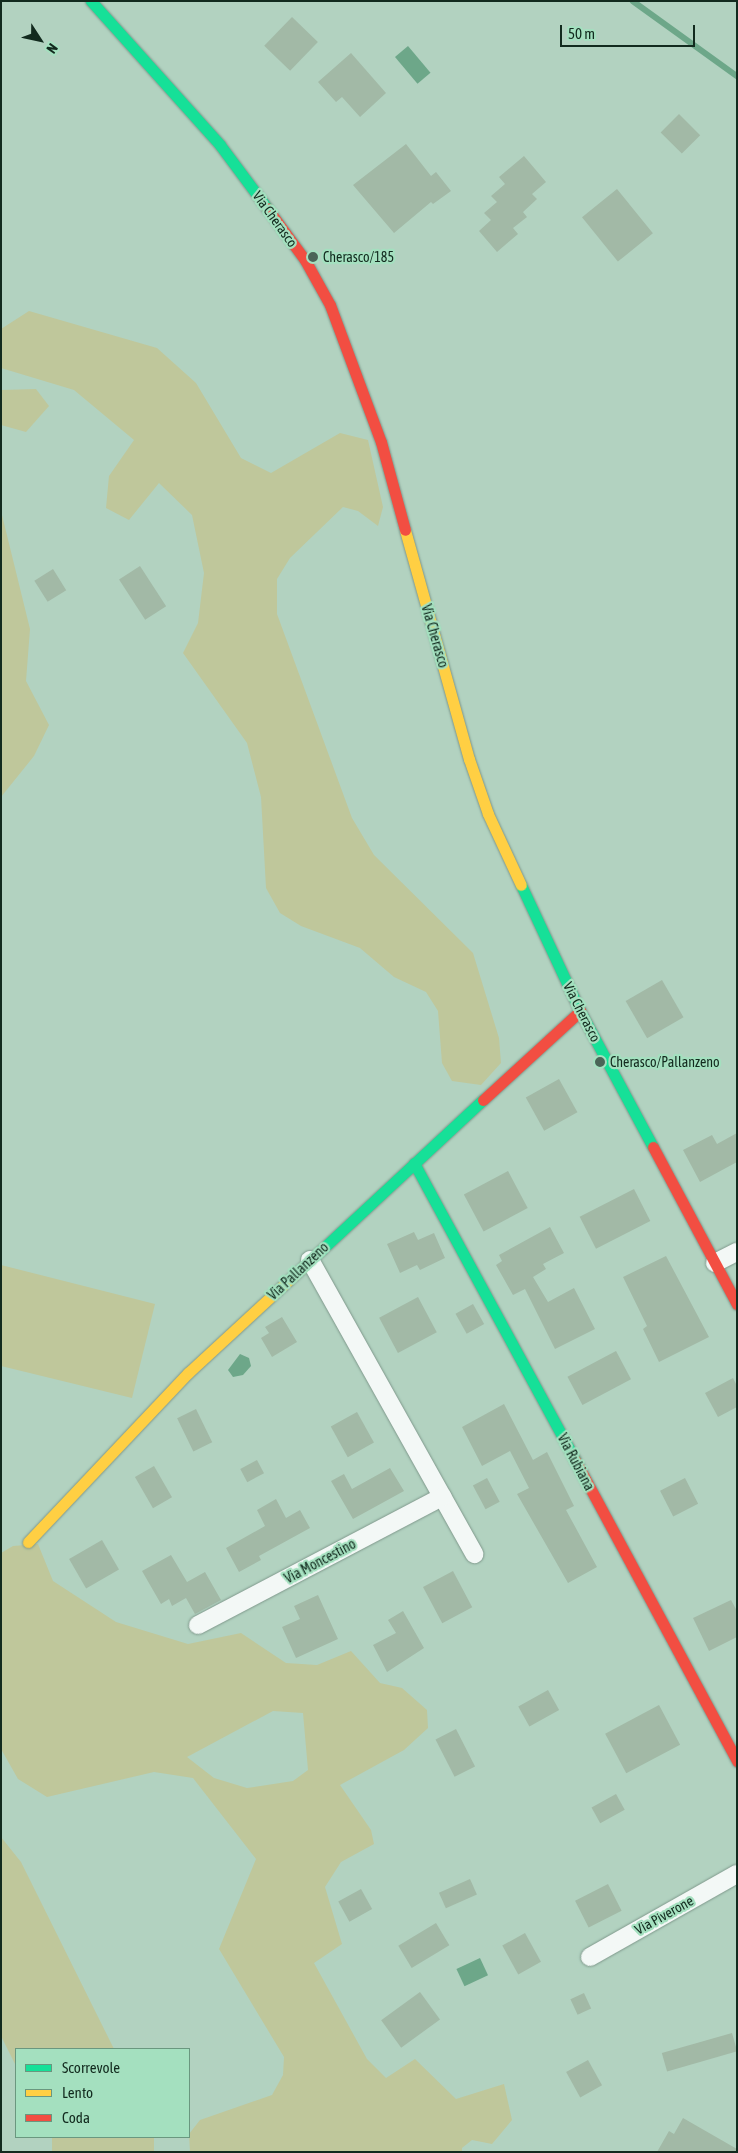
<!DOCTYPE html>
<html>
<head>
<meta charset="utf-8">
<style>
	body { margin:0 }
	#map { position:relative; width:738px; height:2153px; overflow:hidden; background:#b2d2c0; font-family:"Asap Condensed",sans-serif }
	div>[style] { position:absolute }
	.green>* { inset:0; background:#bfc79b; transform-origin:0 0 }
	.water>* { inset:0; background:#6da789; transform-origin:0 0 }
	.stream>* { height:5.5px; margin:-2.75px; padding:0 2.75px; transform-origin:2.75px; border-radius:2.75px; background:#6da789 }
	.building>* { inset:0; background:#a2b9a6; transform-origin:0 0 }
	.roads { filter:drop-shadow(0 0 1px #7f988b) drop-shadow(0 0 1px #7f988b) }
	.street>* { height:18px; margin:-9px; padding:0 9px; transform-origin:9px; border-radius:9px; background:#f3f8f6 }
	.fast>* { height:11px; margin:-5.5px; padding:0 5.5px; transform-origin:5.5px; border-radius:5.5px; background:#16e098 }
	.slow>* { height:11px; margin:-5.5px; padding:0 5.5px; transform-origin:5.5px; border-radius:5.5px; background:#ffcf43 }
	.jam>* { height:11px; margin:-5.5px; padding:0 5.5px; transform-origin:5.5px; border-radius:5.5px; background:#f24e42 }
	.dots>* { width:14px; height:14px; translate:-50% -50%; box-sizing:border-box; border:2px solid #a4e0bf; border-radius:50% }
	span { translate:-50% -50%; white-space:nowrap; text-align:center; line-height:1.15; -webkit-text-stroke:4.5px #a4e0bf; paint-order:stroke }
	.street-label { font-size:14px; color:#122a1e }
	.poi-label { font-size:14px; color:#122a1e }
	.left { translate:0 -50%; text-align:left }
	.frame { position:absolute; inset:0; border:2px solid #122a1e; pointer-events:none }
	.legend { position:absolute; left:15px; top:2048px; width:175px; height:90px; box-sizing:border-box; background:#a4e0bf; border:1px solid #6a977f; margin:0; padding:6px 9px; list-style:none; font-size:15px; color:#122a1e }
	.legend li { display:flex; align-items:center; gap:10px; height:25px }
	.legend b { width:25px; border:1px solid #6a977f }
	.north { position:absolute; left:15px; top:15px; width:50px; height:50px; -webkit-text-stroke:4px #a4e0bf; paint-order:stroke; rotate:125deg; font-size:14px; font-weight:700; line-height:20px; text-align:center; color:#122a1e }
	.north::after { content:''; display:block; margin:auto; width:18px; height:22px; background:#122a1e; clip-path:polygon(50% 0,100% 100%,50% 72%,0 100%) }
	.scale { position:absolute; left:560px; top:25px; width:135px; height:22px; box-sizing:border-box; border:2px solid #122a1e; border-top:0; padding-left:6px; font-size:15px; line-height:18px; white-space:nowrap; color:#122a1e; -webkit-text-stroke:4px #a4e0bf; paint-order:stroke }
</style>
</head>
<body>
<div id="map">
	<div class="green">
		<i style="clip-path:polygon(29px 311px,157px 348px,196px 383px,241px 458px,271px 473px,340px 433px,368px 440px,383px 507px,378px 526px,358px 511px,343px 507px,290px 558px,277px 579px,277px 614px,352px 818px,374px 855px,473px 953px,499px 1038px,501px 1063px,481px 1085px,452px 1081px,442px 1063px,438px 1011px,426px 992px,394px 977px,360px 948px,301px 926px,280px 913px,266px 888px,261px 797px,247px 743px,183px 653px,198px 623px,204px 573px,192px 515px,159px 483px,129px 520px,106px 508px,109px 476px,134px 440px,74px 390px,1px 368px,1px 329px)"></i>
		<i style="clip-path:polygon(36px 389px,49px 406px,26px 432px,1px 425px,1px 390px)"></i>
		<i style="clip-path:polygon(1px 511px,30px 629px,26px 681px,49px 725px,34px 756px,1px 797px)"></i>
		<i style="clip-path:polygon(1px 1265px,155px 1304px,132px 1398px,1px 1366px)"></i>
		<i style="clip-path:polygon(evenodd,38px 1544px,53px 1581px,116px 1622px,188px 1644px,241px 1633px,286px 1663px,317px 1665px,351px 1651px,380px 1683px,402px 1688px,427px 1710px,428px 1728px,404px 1750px,340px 1785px,371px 1830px,374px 1844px,341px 1862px,325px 1887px,342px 1944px,314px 1963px,367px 2059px,386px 2078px,415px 2059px,456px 2099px,504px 2084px,512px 2120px,492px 2144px,472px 2140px,462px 2148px,462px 2152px,190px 2152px,189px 2134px,200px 2120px,272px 2095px,283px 2075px,284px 2057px,219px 1949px,256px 1859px,193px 1778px,154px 1772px,47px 1797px,18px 1779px,1px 1749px,1px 1553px,13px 1546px,38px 1544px,273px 1711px,303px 1713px,308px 1770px,293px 1781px,247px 1788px,214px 1778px,187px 1757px,273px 1711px)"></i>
		<i style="clip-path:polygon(1px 1837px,21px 1862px,114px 2049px,16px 2049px,16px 2066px,1px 2036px)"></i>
		<i style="left:52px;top:2137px;width:102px;height:17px"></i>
	</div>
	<div class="water">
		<i style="left:408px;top:46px;width:35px;height:17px;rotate:50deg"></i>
		<i style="clip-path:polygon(240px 1354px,249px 1358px,251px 1366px,243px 1375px,233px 1377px,228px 1370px)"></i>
		<i style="left:480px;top:1958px;width:19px;height:26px;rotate:65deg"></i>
	</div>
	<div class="stream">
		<i style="left:633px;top:1px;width:128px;rotate:35.8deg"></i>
	</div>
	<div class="building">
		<i style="left:292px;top:17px;width:36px;height:40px;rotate:44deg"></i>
		<i style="clip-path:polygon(351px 53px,386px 93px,360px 117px,342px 97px,336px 102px,318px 82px)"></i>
		<i style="left:679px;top:114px;width:30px;height:26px;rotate:45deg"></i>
		<i style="clip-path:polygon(406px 144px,431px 176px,436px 172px,451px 191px,433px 204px,431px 202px,394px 233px,353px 185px)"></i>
		<i style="clip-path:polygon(524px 156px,546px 182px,532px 194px,537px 199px,523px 212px,527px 217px,513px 228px,518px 234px,497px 252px,479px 231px,491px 220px,484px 213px,497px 202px,491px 196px,505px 184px,499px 177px)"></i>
		<i style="left:617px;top:189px;width:57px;height:45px;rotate:51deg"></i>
		<i style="left:140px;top:566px;width:48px;height:25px;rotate:57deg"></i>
		<i style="left:53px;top:569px;width:25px;height:22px;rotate:58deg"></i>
		<i style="left:662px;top:980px;width:43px;height:42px;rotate:60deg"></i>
		<i style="left:559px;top:1079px;width:38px;height:38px;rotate:61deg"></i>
		<i style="clip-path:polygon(737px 1133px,737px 1162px,700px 1182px,683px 1150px,712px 1135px,717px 1144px)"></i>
		<i style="left:508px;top:1171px;width:42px;height:50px;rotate:62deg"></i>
		<i style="left:634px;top:1189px;width:36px;height:61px;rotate:63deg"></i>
		<i style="clip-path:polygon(550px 1227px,564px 1253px,543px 1264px,546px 1269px,533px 1277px,548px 1302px,574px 1288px,595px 1329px,555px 1349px,525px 1289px,513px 1295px,496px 1265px,502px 1261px,499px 1255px)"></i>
		<i style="clip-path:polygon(414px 1232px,418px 1240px,434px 1233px,445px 1258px,420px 1270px,417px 1265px,400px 1273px,387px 1244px)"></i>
		<i style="clip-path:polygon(666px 1256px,709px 1337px,659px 1362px,643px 1329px,647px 1326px,623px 1277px)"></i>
		<i style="left:418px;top:1297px;width:40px;height:44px;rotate:62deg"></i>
		<i style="left:473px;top:1304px;width:23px;height:20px;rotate:61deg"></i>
		<i style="clip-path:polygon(282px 1317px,297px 1342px,272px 1357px,261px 1338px,269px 1333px,265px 1327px)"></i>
		<i style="left:616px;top:1351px;width:32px;height:55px;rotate:62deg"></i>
		<i style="clip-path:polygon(733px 1378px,737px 1386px,737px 1407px,718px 1417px,705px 1393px)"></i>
		<i style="clip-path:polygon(504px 1404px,533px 1460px,547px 1452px,574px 1506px,566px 1510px,597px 1567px,568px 1583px,517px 1494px,529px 1488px,510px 1451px,482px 1466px,462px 1427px)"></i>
		<i style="left:196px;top:1409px;width:37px;height:21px;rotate:64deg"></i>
		<i style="left:357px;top:1412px;width:35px;height:30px;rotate:61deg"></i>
		<i style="left:257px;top:1460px;width:15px;height:19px;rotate:62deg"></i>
		<i style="left:154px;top:1466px;width:36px;height:22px;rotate:60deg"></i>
		<i style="clip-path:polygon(390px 1468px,404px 1491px,353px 1519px,331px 1481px,344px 1474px,352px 1489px)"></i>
		<i style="left:487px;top:1478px;width:27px;height:16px;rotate:62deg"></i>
		<i style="left:685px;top:1478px;width:29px;height:28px;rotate:63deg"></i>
		<i style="clip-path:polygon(276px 1499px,286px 1518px,300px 1510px,310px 1528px,259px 1556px,261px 1560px,239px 1572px,226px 1548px,265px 1526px,257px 1510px)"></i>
		<i style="left:102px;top:1540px;width:34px;height:38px;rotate:60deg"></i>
		<i style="clip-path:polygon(171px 1555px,187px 1582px,205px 1572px,221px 1600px,195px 1614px,186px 1598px,172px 1606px,169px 1599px,161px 1604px,142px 1571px)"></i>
		<i style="left:453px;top:1571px;width:41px;height:34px;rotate:62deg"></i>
		<i style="clip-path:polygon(318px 1595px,338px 1639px,296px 1658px,282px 1627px,300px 1619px,294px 1606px)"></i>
		<i style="clip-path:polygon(731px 1600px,737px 1611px,737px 1637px,709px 1651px,693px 1618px)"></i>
		<i style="clip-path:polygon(403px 1611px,424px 1648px,387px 1672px,373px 1645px,396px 1633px,388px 1620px)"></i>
		<i style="left:548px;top:1690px;width:23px;height:34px;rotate:61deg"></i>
		<i style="left:659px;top:1705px;width:45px;height:61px;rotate:62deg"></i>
		<i style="left:456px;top:1729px;width:42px;height:23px;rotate:63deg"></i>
		<i style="left:616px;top:1794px;width:18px;height:28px;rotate:61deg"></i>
		<i style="left:470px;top:1879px;width:17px;height:34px;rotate:66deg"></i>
		<i style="left:608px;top:1884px;width:30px;height:37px;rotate:63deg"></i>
		<i style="left:361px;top:1889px;width:23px;height:26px;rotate:61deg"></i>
		<i style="left:436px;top:1923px;width:26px;height:44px;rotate:59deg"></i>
		<i style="left:525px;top:1933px;width:33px;height:26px;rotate:61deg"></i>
		<i style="left:420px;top:1992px;width:34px;height:48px;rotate:54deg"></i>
		<i style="left:584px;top:1993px;width:17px;height:15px;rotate:65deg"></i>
		<i style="left:732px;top:2033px;width:19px;height:73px;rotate:74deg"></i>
		<i style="left:588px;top:2060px;width:29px;height:25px;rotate:61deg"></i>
		<i style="clip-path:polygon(683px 2118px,737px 2149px,737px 2152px,657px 2152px,669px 2131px,674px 2134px)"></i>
	</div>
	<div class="roads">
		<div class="street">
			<i style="left:310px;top:1260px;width:337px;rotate:60.8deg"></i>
			<i style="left:715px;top:1263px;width:25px;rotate:-27deg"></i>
			<i style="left:198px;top:1625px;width:276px;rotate:-27.7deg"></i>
			<i style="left:590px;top:1957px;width:169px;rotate:-29.5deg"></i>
		</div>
		<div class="fast">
			<i style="left:91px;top:1px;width:193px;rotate:48.1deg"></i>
			<i style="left:220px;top:145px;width:79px;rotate:53.3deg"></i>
			<i style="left:521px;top:885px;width:139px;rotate:64.9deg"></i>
			<i style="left:580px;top:1011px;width:154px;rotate:61.8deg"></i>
			<i style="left:414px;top:1163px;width:338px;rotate:61.5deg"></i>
			<i style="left:303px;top:1267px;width:246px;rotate:-42.9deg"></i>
		</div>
		<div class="slow">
			<i style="left:405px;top:530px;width:238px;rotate:74.4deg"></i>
			<i style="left:469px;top:759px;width:58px;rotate:70.9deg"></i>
			<i style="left:488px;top:814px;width:78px;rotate:65.1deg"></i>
			<i style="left:28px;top:1542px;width:233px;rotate:-46.6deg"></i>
			<i style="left:188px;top:1373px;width:156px;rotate:-42.7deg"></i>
		</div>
		<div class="jam">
			<i style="left:267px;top:208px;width:64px;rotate:53.8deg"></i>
			<i style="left:305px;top:260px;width:51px;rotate:60.9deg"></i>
			<i style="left:330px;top:305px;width:146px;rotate:69.6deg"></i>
			<i style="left:381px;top:442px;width:91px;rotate:74.7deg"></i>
			<i style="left:483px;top:1100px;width:132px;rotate:-42.5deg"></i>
			<i style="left:653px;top:1147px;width:178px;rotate:61.9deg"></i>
			<i style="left:575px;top:1460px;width:342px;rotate:61.7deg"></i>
		</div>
	</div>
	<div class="dots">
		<i style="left:313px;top:257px;background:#4a6557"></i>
		<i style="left:600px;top:1062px;background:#4a6557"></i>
	</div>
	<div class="street-label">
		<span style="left:275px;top:219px;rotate:54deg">Via Cherasco</span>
		<span style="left:435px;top:636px;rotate:74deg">Via Cherasco</span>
		<span style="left:582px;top:1012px;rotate:63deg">Via Cherasco</span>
		<span style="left:298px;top:1271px;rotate:-43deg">Via Pallanzeno</span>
		<span style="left:576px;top:1462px;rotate:62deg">Via Rubiana</span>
		<span style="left:320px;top:1561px;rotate:-28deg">Via Moncestino</span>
		<span style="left:664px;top:1915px;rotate:-29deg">Via Piverone</span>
	</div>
	<div class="poi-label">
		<span class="left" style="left:323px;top:257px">Cherasco/185</span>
		<span class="left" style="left:610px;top:1062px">Cherasco/Pallanzeno</span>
	</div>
	<div class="frame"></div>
	<ul class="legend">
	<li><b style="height:6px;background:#16e098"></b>Scorrevole</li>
	<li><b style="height:6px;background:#ffcf43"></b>Lento</li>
	<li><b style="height:6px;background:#f24e42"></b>Coda</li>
	</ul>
	<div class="north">N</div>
	<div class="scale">50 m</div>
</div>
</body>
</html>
